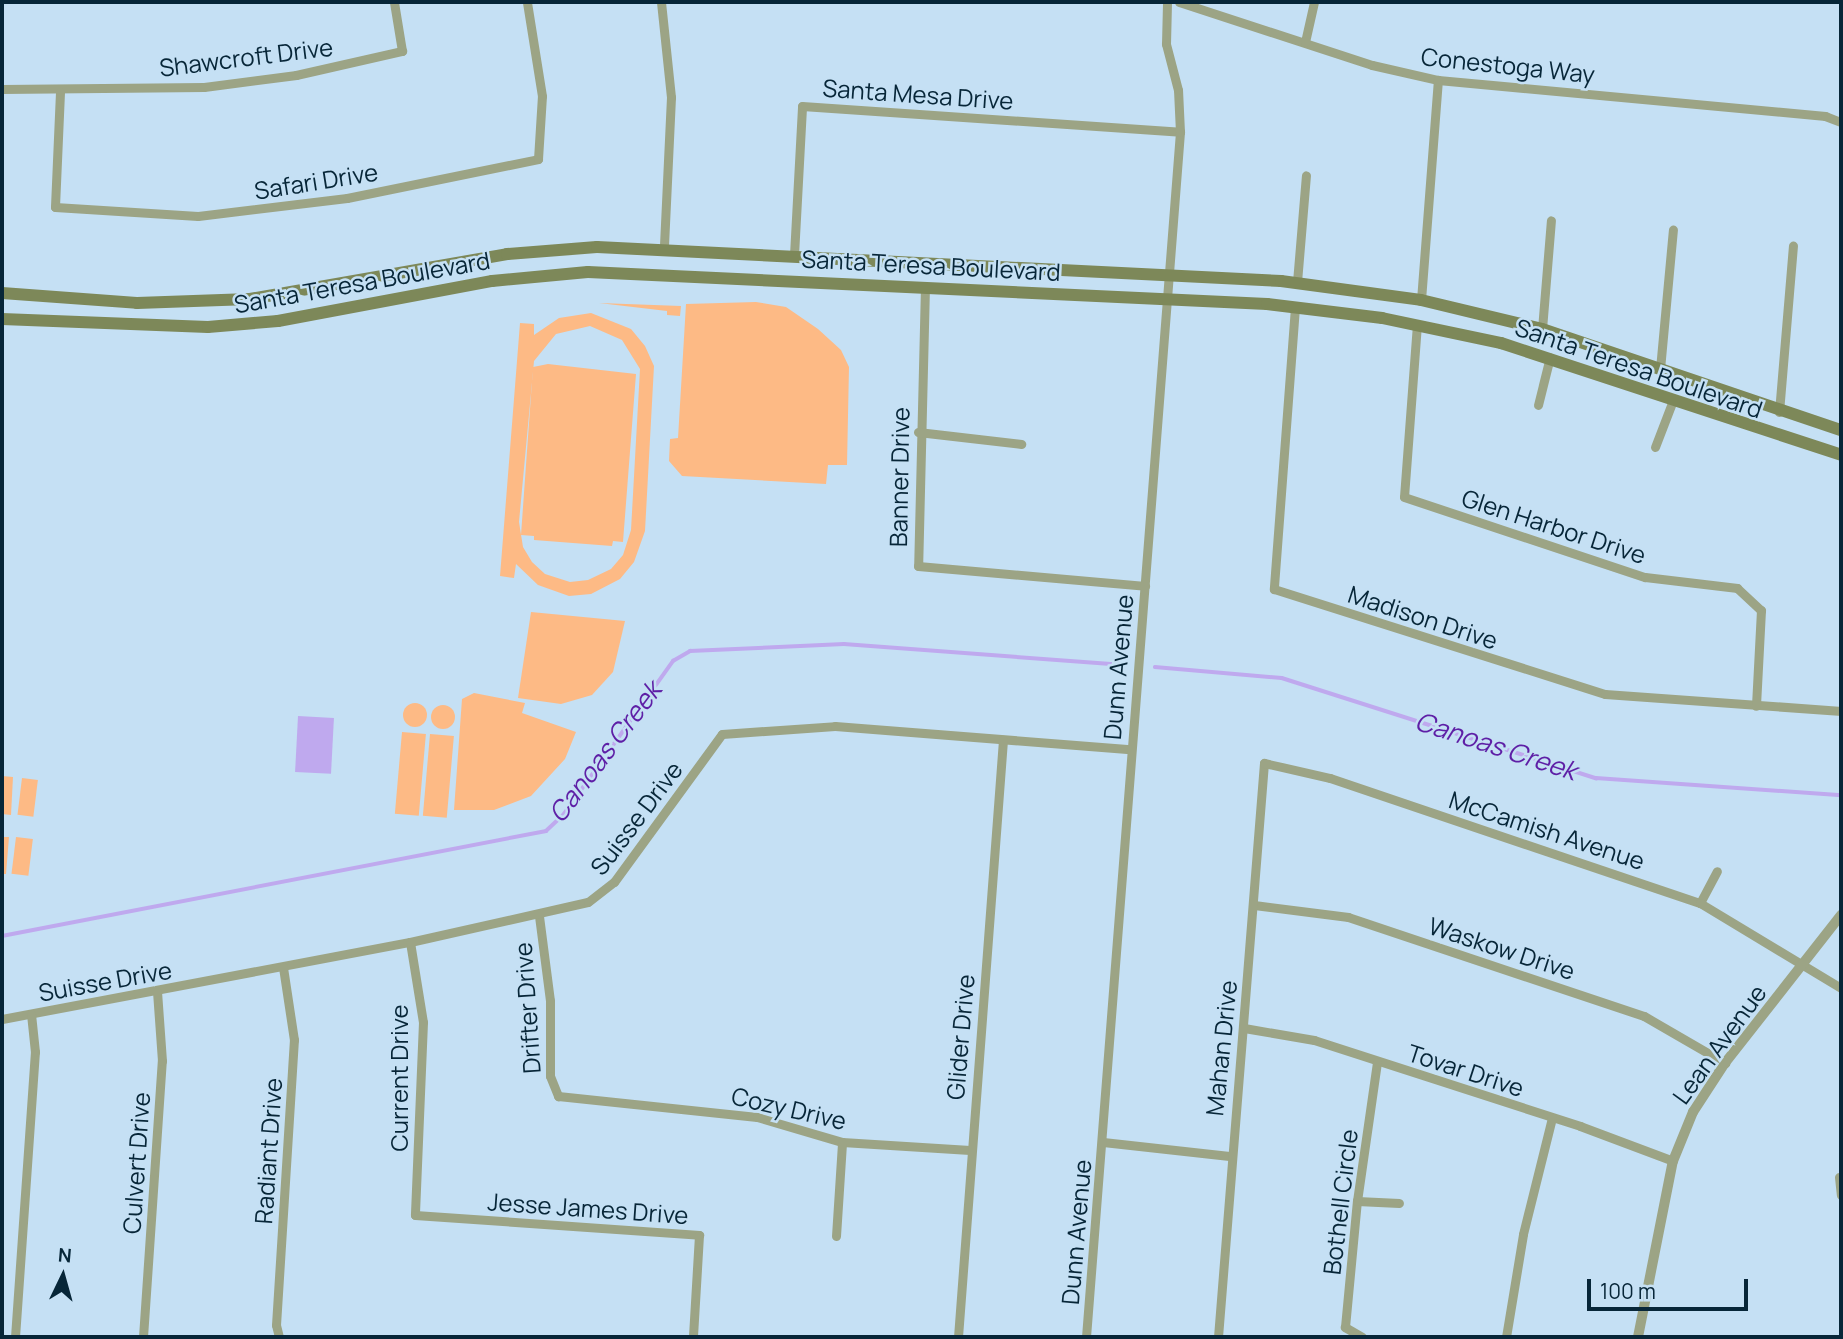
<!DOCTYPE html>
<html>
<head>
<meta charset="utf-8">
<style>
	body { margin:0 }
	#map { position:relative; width:1843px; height:1339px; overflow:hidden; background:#c5e0f4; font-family:Manrope,sans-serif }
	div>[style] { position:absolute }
	.green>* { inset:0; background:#fdba85; transform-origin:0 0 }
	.round { border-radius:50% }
	.water>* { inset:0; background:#bfa9ee; transform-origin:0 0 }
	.stream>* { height:3.5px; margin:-1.75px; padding:0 1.75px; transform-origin:1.75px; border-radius:1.75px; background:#bfa9ee }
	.minor>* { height:9px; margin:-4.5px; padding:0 4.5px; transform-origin:4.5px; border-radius:4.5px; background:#9ca485 }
	.tertiary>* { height:10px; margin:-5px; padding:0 5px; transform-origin:5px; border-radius:5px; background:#9ca485 }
	.secondary>* { height:12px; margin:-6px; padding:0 6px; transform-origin:6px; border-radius:6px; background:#7d8859 }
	span { translate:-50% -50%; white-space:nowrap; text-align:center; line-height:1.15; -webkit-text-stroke:5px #c5e0f4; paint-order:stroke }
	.street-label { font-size:24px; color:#072638 }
	.water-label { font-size:26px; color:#5e1fa6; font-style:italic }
	.frame { position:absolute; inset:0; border:4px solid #072638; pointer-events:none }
	.north { position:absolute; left:28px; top:1241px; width:70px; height:70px; -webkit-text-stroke:5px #c5e0f4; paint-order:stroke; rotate:5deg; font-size:19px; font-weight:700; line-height:28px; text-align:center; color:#072638 }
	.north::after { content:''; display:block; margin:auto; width:24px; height:32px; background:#072638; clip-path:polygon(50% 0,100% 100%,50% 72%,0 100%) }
	.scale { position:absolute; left:1587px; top:1279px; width:161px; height:32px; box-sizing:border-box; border:4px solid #072638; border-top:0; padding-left:9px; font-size:21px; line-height:24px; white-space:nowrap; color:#072638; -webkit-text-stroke:5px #c5e0f4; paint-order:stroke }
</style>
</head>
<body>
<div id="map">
	<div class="green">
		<i style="clip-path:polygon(756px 302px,786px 307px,818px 329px,841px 350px,849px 367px,847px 465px,828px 465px,826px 484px,682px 476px,669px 461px,670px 439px,678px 438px,686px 304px)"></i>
		<i style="clip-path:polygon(599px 303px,681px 306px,680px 316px,667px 315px,667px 311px)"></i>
		<i style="clip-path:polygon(evenodd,591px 313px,631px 329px,645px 346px,654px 366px,645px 531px,634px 562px,620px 579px,591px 594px,569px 596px,538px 585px,516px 564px,514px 578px,500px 576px,520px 323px,534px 324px,534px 335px,559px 318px,591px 313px,590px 326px,622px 340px,640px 369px,631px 530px,623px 555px,611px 569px,588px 580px,570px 582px,545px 574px,532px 562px,523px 547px,519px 522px,534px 361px,556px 334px,590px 326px)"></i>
		<i style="clip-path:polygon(548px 364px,636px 374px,623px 542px,613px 541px,612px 546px,534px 540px,534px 536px,521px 535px,533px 367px)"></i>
		<i style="clip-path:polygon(531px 612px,625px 621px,613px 672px,592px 695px,561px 704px,518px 698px)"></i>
		<i style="clip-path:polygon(474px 693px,525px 703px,522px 713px,576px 732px,565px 759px,531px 796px,494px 810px,454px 810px,462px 699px)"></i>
		<i class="round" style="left:403px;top:703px;width:24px;height:24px"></i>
		<i class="round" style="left:431px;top:705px;width:24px;height:24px"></i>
		<i style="left:402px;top:732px;width:24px;height:82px;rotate:5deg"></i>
		<i style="left:430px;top:734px;width:24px;height:82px;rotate:5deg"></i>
		<i style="clip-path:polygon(2px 776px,13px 777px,11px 815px,2px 814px)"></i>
		<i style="left:22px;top:778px;width:16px;height:37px;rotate:7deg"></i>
		<i style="clip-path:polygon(2px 837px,9px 837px,6px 874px,2px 874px)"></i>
		<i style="left:16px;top:837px;width:17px;height:37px;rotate:7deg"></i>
	</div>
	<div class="water">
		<i style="left:298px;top:716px;width:36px;height:56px;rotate:3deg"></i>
	</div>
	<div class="stream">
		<i style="left:1155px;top:667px;width:127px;rotate:5deg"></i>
		<i style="left:1282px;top:678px;width:330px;rotate:17.7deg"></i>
		<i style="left:1596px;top:778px;width:246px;rotate:4deg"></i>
		<i style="left:2px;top:936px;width:554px;rotate:-10.92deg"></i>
		<i style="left:546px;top:831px;width:25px;rotate:-43deg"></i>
		<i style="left:564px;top:814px;width:188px;rotate:-54.5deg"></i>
		<i style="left:673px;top:661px;width:20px;rotate:-30deg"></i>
		<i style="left:690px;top:651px;width:154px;rotate:-2.6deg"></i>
		<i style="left:844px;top:644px;width:281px;rotate:4.3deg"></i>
	</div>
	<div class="minor">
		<i style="left:661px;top:2px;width:96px;rotate:84deg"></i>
		<i style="left:671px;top:97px;width:151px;rotate:92.7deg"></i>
		<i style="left:1179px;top:2px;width:203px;rotate:18.1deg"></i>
		<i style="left:1372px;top:65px;width:68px;rotate:12.8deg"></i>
		<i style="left:1438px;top:80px;width:389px;rotate:5.3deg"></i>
		<i style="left:1825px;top:116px;width:17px;rotate:21deg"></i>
		<i style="left:1305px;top:42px;width:41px;rotate:-77.3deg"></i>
		<i style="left:2px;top:89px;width:202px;rotate:-0.6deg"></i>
		<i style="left:204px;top:87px;width:93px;rotate:-7.4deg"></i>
		<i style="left:296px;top:75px;width:109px;rotate:-12.8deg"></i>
		<i style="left:402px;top:51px;width:50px;rotate:-99.3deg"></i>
		<i style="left:60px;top:92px;width:115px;rotate:92.5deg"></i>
		<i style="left:55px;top:207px;width:143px;rotate:3.6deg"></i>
		<i style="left:198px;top:216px;width:150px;rotate:-6.9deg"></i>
		<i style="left:347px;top:198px;width:195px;rotate:-11.5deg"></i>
		<i style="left:538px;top:159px;width:63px;rotate:-86.4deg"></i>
		<i style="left:542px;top:96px;width:95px;rotate:-99.1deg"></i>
		<i style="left:794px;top:255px;width:149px;rotate:-86.9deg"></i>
		<i style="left:802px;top:106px;width:379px;rotate:3.9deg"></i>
		<i style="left:1297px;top:282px;width:107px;rotate:-85.2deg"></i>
		<i style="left:925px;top:286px;width:280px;rotate:91.4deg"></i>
		<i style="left:918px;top:566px;width:228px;rotate:5deg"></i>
		<i style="left:1421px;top:300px;width:221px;rotate:-85.6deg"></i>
		<i style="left:1295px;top:307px;width:283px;rotate:94.3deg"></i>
		<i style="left:1274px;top:589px;width:347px;rotate:17.6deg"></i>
		<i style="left:1605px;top:694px;width:237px;rotate:4.1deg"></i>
		<i style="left:1417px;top:324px;width:173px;rotate:94.3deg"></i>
		<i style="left:1404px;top:497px;width:254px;rotate:18.4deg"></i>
		<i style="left:1645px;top:577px;width:93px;rotate:6.8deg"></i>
		<i style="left:1737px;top:588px;width:33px;rotate:43deg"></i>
		<i style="left:1761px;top:610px;width:96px;rotate:93deg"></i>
		<i style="left:1542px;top:329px;width:109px;rotate:-85.3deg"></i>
		<i style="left:1660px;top:369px;width:140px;rotate:-84.7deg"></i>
		<i style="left:1538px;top:405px;width:49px;rotate:-76deg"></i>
		<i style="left:1779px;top:412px;width:167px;rotate:-85.2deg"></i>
		<i style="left:918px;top:432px;width:104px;rotate:6.6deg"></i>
		<i style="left:1655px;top:447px;width:50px;rotate:-69deg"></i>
		<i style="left:1700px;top:903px;width:36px;rotate:-62deg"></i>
		<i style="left:1254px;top:905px;width:95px;rotate:7.3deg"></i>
		<i style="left:1348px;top:917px;width:312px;rotate:18.5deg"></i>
		<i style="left:1644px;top:1016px;width:94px;rotate:30.1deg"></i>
		<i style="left:539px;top:916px;width:86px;rotate:82.6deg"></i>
		<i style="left:550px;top:1001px;width:75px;rotate:90deg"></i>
		<i style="left:550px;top:1076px;width:22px;rotate:68deg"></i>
		<i style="left:558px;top:1096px;width:200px;rotate:6deg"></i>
		<i style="left:757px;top:1117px;width:89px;rotate:16.4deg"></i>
		<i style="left:842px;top:1142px;width:128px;rotate:3.6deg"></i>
		<i style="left:410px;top:942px;width:81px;rotate:80.8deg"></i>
		<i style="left:423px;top:1022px;width:193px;rotate:92.4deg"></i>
		<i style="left:415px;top:1215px;width:285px;rotate:4deg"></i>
		<i style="left:699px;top:1235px;width:102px;rotate:93.4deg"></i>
		<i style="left:2px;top:1019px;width:415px;rotate:-10.7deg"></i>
		<i style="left:410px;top:942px;width:182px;rotate:-12.7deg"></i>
		<i style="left:588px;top:902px;width:33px;rotate:-38deg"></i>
		<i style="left:614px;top:882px;width:183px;rotate:-53.9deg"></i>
		<i style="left:722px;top:734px;width:113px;rotate:-4deg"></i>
		<i style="left:835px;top:726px;width:296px;rotate:4.5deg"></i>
		<i style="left:1244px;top:1028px;width:71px;rotate:9.7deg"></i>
		<i style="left:1314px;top:1040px;width:280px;rotate:17.9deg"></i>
		<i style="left:1580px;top:1126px;width:99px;rotate:20.6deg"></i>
		<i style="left:1103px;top:1142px;width:127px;rotate:6.3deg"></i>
		<i style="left:1839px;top:1177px;width:18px;rotate:84deg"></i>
		<i style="left:1357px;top:1201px;width:42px;rotate:2.7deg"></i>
		<i style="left:836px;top:1236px;width:94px;rotate:-86.3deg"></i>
		<i style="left:15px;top:1337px;width:286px;rotate:-86deg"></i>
		<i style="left:35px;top:1052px;width:38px;rotate:-96deg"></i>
		<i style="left:143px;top:1337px;width:277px;rotate:-86.1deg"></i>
		<i style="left:162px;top:1061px;width:69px;rotate:-94.1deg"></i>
		<i style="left:279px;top:1337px;width:12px;rotate:-104deg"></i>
		<i style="left:276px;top:1325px;width:286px;rotate:-86.4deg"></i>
		<i style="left:294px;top:1040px;width:74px;rotate:-98.6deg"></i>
		<i style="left:958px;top:1337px;width:599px;rotate:-85.69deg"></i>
		<i style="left:1086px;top:1337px;width:1209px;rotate:-85.54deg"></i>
		<i style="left:1180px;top:132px;width:42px;rotate:-92.7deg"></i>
		<i style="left:1178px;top:90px;width:48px;rotate:-104.6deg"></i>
		<i style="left:1166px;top:44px;width:42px;rotate:-88.6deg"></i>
		<i style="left:1218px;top:1337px;width:576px;rotate:-85.42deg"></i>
		<i style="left:1264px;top:763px;width:68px;rotate:12.8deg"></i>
		<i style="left:1330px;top:778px;width:391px;rotate:18.7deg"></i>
		<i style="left:1700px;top:903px;width:165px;rotate:31.1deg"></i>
		<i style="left:1362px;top:1337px;width:20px;rotate:-150deg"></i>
		<i style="left:1345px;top:1327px;width:127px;rotate:-84.6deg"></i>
		<i style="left:1357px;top:1201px;width:140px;rotate:-81.8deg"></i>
		<i style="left:1506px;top:1337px;width:104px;rotate:-80.6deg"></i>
		<i style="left:1523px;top:1234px;width:120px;rotate:-76deg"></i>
	</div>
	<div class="tertiary">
		<i style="left:1638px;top:1337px;width:179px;rotate:-78.8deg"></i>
		<i style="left:1673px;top:1161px;width:53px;rotate:-67.8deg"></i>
		<i style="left:1693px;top:1112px;width:59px;rotate:-56.9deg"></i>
		<i style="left:1725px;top:1063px;width:188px;rotate:-51.9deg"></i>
	</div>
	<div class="secondary">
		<i style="left:2px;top:293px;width:135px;rotate:4.2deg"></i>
		<i style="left:137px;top:303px;width:113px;rotate:-2deg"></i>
		<i style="left:250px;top:299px;width:261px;rotate:-9.9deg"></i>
		<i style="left:507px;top:254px;width:90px;rotate:-4.4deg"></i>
		<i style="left:597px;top:247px;width:685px;rotate:2.85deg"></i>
		<i style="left:1281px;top:281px;width:141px;rotate:7.7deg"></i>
		<i style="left:1421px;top:300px;width:124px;rotate:13.5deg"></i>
		<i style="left:1542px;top:329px;width:316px;rotate:18.7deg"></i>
		<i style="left:2px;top:319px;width:206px;rotate:2.2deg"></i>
		<i style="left:208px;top:327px;width:70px;rotate:-4.9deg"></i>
		<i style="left:278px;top:321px;width:218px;rotate:-10.6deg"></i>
		<i style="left:492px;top:281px;width:96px;rotate:-5.4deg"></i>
		<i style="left:588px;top:272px;width:680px;rotate:2.7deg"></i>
		<i style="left:1267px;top:304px;width:116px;rotate:6.9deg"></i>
		<i style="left:1382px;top:318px;width:122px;rotate:11.9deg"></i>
		<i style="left:1501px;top:343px;width:358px;rotate:18.2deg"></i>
	</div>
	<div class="street-label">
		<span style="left:246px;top:57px;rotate:-7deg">Shawcroft Drive</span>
		<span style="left:1508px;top:65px;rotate:6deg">Conestoga Way</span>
		<span style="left:918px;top:94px;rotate:4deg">Santa Mesa Drive</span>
		<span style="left:316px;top:181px;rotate:-9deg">Safari Drive</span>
		<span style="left:931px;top:265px;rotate:3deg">Santa Teresa Boulevard</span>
		<span style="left:362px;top:282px;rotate:-10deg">Santa Teresa Boulevard</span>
		<span style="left:1639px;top:368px;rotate:19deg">Santa Teresa Boulevard</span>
		<span style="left:899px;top:477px;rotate:-89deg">Banner Drive</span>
		<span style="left:1554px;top:526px;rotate:18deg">Glen Harbor Drive</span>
		<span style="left:1423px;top:617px;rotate:18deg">Madison Drive</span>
		<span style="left:1118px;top:667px;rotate:-85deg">Dunn Avenue</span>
		<span style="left:636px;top:818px;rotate:-53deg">Suisse Drive</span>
		<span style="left:1547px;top:830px;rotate:18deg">McCamish Avenue</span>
		<span style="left:1502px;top:948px;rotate:18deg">Waskow Drive</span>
		<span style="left:105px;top:981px;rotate:-10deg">Suisse Drive</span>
		<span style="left:527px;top:1008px;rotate:-94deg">Drifter Drive</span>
		<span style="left:960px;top:1037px;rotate:-85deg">Glider Drive</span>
		<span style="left:1719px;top:1044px;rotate:-54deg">Lean Avenue</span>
		<span style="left:1221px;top:1048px;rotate:-84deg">Mahan Drive</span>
		<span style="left:1466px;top:1070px;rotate:18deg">Tovar Drive</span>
		<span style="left:399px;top:1078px;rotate:-90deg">Current Drive</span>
		<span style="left:789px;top:1108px;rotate:13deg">Cozy Drive</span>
		<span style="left:268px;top:1151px;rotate:-86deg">Radiant Drive</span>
		<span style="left:136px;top:1163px;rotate:-86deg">Culvert Drive</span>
		<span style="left:1340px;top:1202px;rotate:-83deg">Bothell Circle</span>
		<span style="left:588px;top:1208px;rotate:4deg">Jesse James Drive</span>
		<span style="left:1076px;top:1232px;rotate:-85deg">Dunn Avenue</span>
	</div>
	<div class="water-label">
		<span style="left:1496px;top:746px;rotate:18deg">Canoas Creek</span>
		<span style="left:605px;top:752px;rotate:-53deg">Canoas Creek</span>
	</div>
	<div class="frame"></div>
	<div class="north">N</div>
	<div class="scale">100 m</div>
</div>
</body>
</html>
